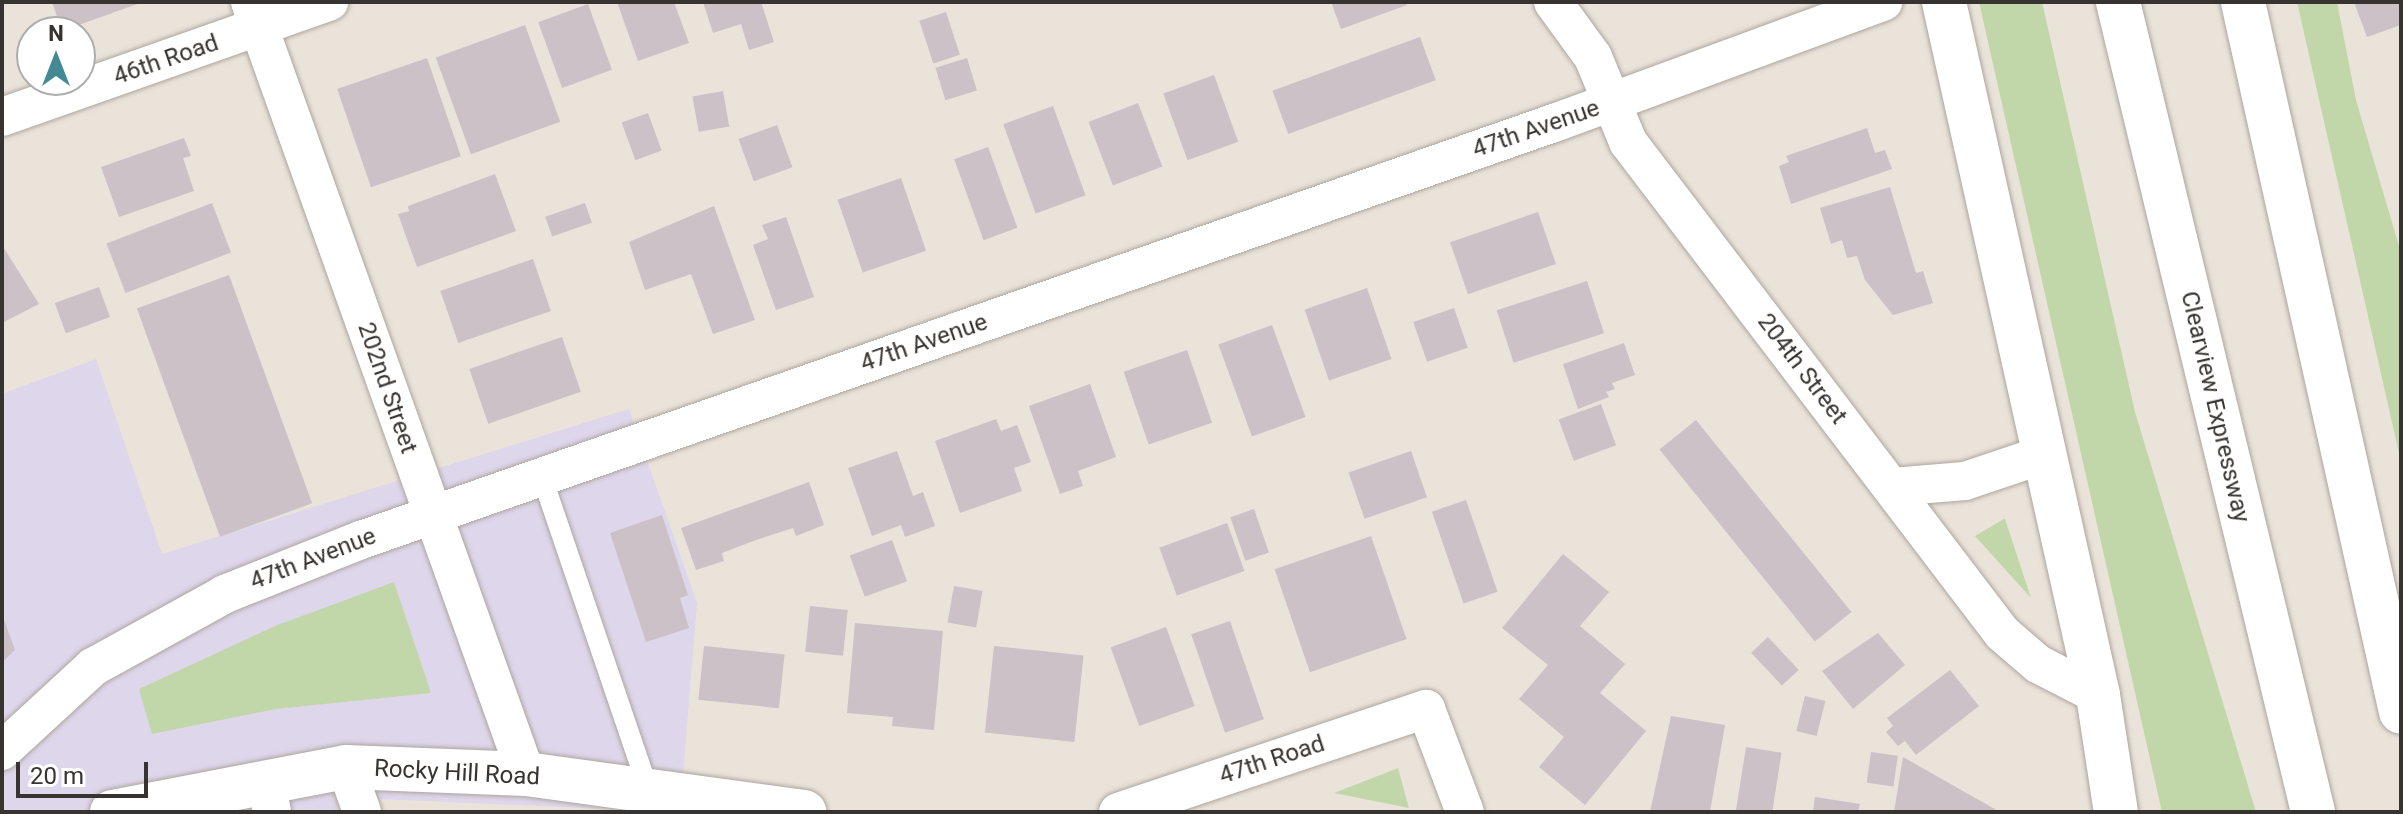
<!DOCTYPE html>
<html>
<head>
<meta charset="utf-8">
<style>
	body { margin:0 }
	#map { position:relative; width:2403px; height:814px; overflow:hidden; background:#eae3da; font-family:Roboto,sans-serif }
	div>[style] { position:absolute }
	.commercial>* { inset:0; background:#ded6eb }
	.green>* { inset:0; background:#c2d7a9 }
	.building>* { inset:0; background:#cbc1c7; transform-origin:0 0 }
	.roads { filter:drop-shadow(0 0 2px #aca69e) drop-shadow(0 0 2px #aca69e) }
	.service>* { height:20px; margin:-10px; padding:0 10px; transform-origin:10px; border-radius:10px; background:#fff }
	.minor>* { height:38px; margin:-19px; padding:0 19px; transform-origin:19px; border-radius:19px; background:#fff }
	.tertiary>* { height:44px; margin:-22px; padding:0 22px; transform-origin:22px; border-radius:22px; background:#fff }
	.motorway>* { height:44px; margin:-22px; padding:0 22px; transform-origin:22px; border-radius:22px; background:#fff }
	span { translate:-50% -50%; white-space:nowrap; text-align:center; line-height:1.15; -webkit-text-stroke:6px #fff; paint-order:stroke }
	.street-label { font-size:24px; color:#363330 }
	.frame { position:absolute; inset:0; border:4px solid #363330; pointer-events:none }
	.north { position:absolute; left:16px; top:16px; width:80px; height:80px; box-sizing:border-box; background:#fff; border:2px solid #afadac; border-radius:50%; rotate:0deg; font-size:22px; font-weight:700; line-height:32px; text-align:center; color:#363330 }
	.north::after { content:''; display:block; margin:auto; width:28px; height:36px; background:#448a94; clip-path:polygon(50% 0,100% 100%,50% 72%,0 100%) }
	.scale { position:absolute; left:16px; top:762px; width:132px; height:36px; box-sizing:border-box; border:4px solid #363330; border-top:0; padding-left:10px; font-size:24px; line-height:28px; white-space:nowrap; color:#363330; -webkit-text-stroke:6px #fff; paint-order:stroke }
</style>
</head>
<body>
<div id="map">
	<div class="commercial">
		<i style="clip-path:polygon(96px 359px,162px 554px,629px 409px,697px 603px,680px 812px,380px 799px,373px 812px,2px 812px,2px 394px)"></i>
	</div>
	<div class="green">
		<i style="clip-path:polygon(1979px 2px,2042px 2px,2135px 412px,2256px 812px,2162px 812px)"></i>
		<i style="clip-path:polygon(2297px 2px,2337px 2px,2356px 100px,2401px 253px,2401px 462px)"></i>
		<i style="clip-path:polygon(2004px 519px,2005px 519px,2031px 598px,1975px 536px)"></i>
		<i style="clip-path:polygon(394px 582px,431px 693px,276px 709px,152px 734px,139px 689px,275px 626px)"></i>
		<i style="clip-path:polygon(1398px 768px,1409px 808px,1334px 793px)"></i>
	</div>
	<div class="building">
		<i style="clip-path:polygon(52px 2px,143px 2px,62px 31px)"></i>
		<i style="clip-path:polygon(617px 2px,674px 2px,689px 43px,638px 61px)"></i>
		<i style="clip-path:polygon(703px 2px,761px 2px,774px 42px,749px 50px,741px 24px,713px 33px)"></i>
		<i style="clip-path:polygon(1331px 2px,1405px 2px,1407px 5px,1341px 29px)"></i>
		<i style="clip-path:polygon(2354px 2px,2401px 2px,2401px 25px,2367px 37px)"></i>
		<i style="left:588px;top:4px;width:70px;height:53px;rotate:70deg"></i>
		<i style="left:946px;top:12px;width:45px;height:28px;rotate:72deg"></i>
		<i style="left:525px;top:25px;width:103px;height:95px;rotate:70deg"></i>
		<i style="left:1420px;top:37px;width:46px;height:157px;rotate:70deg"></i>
		<i style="left:427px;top:58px;width:104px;height:95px;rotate:71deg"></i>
		<i style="left:967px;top:58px;width:34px;height:33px;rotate:73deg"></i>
		<i style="left:1214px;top:75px;width:71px;height:54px;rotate:70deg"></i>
		<i style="left:723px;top:91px;width:36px;height:31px;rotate:80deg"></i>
		<i style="left:1138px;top:103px;width:68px;height:53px;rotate:69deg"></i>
		<i style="left:1053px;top:106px;width:95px;height:53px;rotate:70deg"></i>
		<i style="left:648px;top:113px;width:40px;height:28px;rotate:70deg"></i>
		<i style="left:777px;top:125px;width:45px;height:41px;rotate:70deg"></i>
		<i style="clip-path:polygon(1867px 128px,1875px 153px,1885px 150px,1892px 169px,1791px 204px,1779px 166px,1789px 162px,1786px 156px)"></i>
		<i style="clip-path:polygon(184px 138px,191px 156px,183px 158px,194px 191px,119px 217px,101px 167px)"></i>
		<i style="left:988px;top:147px;width:86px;height:36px;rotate:70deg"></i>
		<i style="clip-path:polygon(495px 174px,516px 231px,417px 267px,398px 214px,409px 211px,408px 206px)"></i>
		<i style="left:901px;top:178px;width:77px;height:67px;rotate:71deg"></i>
		<i style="clip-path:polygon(1890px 187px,1916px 273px,1923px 271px,1933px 303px,1893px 315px,1865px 280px,1857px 256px,1847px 258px,1842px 240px,1831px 244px,1820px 208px)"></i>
		<i style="left:212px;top:203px;width:53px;height:113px;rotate:69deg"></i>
		<i style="left:585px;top:203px;width:21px;height:42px;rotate:71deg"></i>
		<i style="clip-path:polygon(714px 206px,755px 320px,713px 334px,691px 274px,645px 290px,629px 242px)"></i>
		<i style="left:1538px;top:212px;width:55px;height:93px;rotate:71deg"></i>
		<i style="clip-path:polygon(786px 217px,814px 297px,776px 310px,753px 245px,768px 239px,762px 225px)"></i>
		<i style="clip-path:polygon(2px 245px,39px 304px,2px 323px)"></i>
		<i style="left:533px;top:259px;width:55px;height:98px;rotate:71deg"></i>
		<i style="left:229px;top:275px;width:243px;height:98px;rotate:70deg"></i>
		<i style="left:1587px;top:281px;width:55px;height:95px;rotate:72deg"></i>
		<i style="left:99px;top:287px;width:32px;height:47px;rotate:70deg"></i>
		<i style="left:1367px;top:288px;width:75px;height:66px;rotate:71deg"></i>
		<i style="left:1454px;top:308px;width:42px;height:43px;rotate:71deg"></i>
		<i style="left:1272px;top:325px;width:98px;height:57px;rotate:70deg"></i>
		<i style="left:562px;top:337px;width:58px;height:98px;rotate:71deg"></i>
		<i style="clip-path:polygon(1624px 343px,1635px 375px,1612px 383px,1615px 389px,1606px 392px,1609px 397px,1578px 409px,1563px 364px)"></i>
		<i style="left:1187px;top:350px;width:77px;height:67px;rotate:71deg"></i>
		<i style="clip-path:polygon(1090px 384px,1116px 457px,1078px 471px,1083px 486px,1060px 494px,1029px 406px)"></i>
		<i style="left:1601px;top:404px;width:44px;height:45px;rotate:70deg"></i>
		<i style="clip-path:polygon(996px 419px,1001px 431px,1017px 425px,1031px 462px,1014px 468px,1022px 491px,960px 513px,935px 441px)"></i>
		<i style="left:1696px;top:420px;width:247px;height:47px;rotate:51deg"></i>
		<i style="clip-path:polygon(897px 451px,913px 496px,923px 492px,935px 526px,905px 537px,901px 525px,872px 536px,848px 468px)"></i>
		<i style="left:1411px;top:451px;width:49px;height:66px;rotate:71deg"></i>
		<i style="clip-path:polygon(809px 482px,824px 525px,796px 536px,793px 528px,756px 540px,722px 553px,724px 561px,696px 570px,681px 528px)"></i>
		<i style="left:1466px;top:500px;width:97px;height:36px;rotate:71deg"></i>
		<i style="left:1254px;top:509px;width:46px;height:25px;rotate:71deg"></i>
		<i style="clip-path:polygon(662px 515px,688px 595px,680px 598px,689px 628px,646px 642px,610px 533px)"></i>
		<i style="left:1227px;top:523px;width:51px;height:72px;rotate:70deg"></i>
		<i style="left:1371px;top:536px;width:109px;height:102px;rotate:71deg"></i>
		<i style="left:892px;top:540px;width:44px;height:45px;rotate:70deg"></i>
		<i style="clip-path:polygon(1563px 554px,1609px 592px,1580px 626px,1625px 664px,1600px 693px,1646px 731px,1585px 805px,1539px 767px,1564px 737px,1519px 699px,1548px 665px,1502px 628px)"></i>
		<i style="left:954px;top:586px;width:29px;height:37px;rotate:10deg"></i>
		<i style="left:810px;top:606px;width:38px;height:46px;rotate:6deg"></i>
		<i style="clip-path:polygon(2px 614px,15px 650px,2px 662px)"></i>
		<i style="left:1230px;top:621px;width:104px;height:41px;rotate:71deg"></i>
		<i style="clip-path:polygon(855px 623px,943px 631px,934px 730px,892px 726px,893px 717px,847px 713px)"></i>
		<i style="left:1166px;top:627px;width:84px;height:59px;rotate:70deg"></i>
		<i style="clip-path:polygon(1878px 633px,1905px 665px,1853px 709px,1822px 671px)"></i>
		<i style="left:1768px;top:637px;width:45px;height:23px;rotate:47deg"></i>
		<i style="left:704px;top:646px;width:81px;height:54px;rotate:6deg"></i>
		<i style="left:994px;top:646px;width:90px;height:87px;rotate:6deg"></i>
		<i style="clip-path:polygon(1950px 670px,1979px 706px,1916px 755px,1905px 741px,1898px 746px,1886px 732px,1893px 726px,1887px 718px)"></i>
		<i style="left:1805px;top:696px;width:21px;height:36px;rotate:14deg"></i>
		<i style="clip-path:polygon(1671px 716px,1725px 725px,1710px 812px,1650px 812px)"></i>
		<i style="left:1746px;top:747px;width:36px;height:66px;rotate:9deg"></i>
		<i style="left:1871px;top:752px;width:27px;height:31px;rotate:8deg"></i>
		<i style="clip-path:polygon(1903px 757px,2000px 812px,1894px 812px)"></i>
		<i style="clip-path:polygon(1815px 797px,1860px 804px,1858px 812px,1813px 812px)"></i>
	</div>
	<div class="roads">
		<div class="service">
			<i style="left:542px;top:477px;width:332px;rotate:71.2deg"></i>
		</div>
		<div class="minor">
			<i style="left:250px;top:2px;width:820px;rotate:70.33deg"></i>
			<i style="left:1553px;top:2px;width:68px;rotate:54deg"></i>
			<i style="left:1593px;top:57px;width:92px;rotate:67.6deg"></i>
			<i style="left:1628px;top:142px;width:617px;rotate:52.7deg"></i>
			<i style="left:2002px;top:633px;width:48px;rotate:40.7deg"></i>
			<i style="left:2038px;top:664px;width:68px;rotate:27.3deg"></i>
			<i style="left:2px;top:117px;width:347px;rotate:-19.4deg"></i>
			<i style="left:1892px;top:487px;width:73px;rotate:-4.7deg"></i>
			<i style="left:1965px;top:481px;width:84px;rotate:-18.6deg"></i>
			<i style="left:2px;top:751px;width:124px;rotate:-42.7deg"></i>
			<i style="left:93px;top:667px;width:151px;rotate:-28.9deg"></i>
			<i style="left:225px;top:594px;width:146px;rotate:-21.7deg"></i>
			<i style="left:361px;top:540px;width:1264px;rotate:-19.27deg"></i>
			<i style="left:1554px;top:123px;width:351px;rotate:-20.2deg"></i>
			<i style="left:346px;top:767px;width:48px;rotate:70.4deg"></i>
			<i style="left:266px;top:781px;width:32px;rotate:79deg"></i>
			<i style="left:1118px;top:812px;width:325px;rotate:-18.5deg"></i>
			<i style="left:1426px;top:709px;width:110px;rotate:69.3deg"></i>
		</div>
		<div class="tertiary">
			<i style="left:1944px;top:2px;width:710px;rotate:77.47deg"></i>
			<i style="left:2098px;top:695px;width:118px;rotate:81.3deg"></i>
			<i style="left:112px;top:812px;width:238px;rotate:-10.9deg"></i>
			<i style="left:346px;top:767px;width:180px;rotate:2.2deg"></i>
			<i style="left:526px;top:774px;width:281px;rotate:7.8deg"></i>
		</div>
		<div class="motorway">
			<i style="left:2118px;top:2px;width:833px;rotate:76.46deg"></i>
			<i style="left:2243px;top:2px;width:727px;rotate:77.45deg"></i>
		</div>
	</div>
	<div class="street-label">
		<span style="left:166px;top:60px;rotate:-19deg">46th Road</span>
		<span style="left:1536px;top:129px;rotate:-19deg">47th Avenue</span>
		<span style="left:924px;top:343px;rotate:-19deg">47th Avenue</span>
		<span style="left:1802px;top:369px;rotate:53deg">204th Street</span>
		<span style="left:387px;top:388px;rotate:71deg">202nd Street</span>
		<span style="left:2215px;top:407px;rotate:77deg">Clearview Expressway</span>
		<span style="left:313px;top:559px;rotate:-21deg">47th Avenue</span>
		<span style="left:1272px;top:760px;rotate:-18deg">47th Road</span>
		<span style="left:457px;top:773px;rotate:3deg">Rocky Hill Road</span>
	</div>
	<div class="frame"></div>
	<div class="north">N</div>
	<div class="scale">20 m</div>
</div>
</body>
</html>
